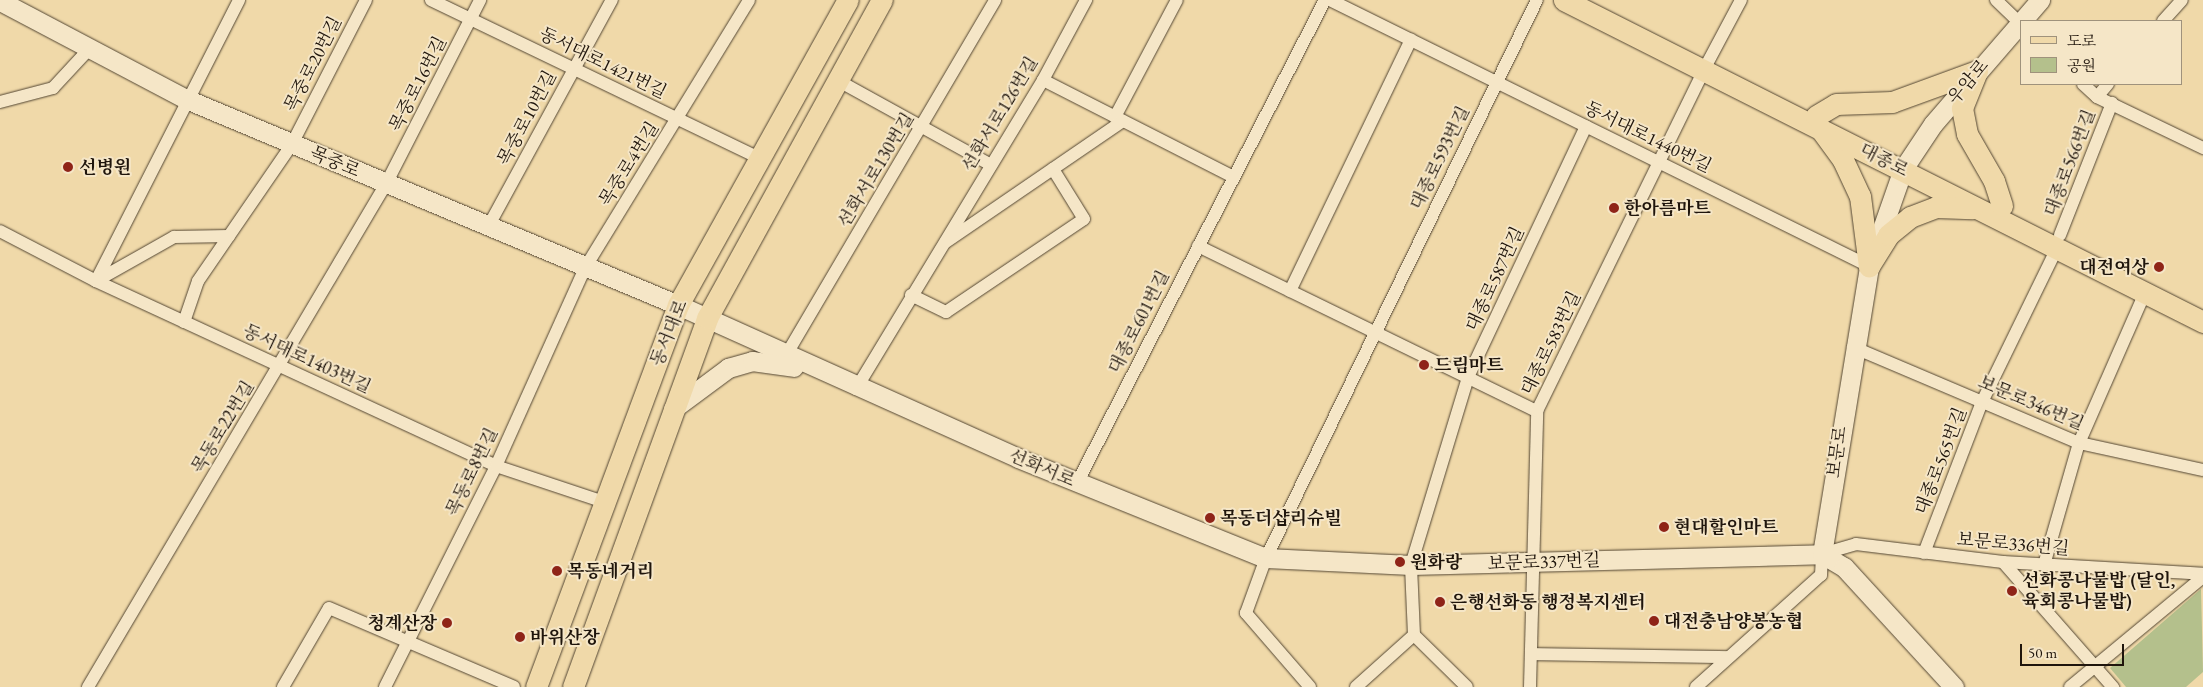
<!DOCTYPE html>
<html>
<head>
<meta charset="utf-8">
<style>
	body { margin:0 }
	#map { position:relative; width:2203px; height:687px; overflow:hidden; background:#f0d9a9; font-family:"EB Garamond","Noto Serif KR",serif }
	div>[style] { position:absolute }
	.green>* { inset:0; background:#b4c08c }
	.roads { filter:drop-shadow(0 0 1px #534633) drop-shadow(0 0 1px #534633) }
	.street>* { height:12px; margin:-6px; padding:0 6px; transform-origin:6px; border-radius:6px; background:#f5e6c7 }
	.secondary>* { height:19px; margin:-9.5px; padding:0 9.5px; transform-origin:9.5px; border-radius:9.5px; background:#f5e6c7 }
	.primary>* { height:21px; margin:-10.5px; padding:0 10.5px; transform-origin:10.5px; border-radius:10.5px; background:#f0d9a9 }
	.dots>* { width:14px; height:14px; translate:-50% -50%; box-sizing:border-box; border:2px solid #f5e6c7; border-radius:50% }
	span { translate:-50% -50%; white-space:nowrap; text-align:center; line-height:1.15; -webkit-text-stroke:4px #f5e6c7; paint-order:stroke }
	.street-label { font-size:18px; color:#1f150c }
	.poi-label { font-size:18px; color:#1f150c; font-weight:700 }
	.left { translate:0 -50%; text-align:left }
	.right { translate:-100% -50%; text-align:right }
	.legend { position:absolute; left:2020px; top:20px; width:162px; height:65px; box-sizing:border-box; background:#f5e6c7; border:1px solid #9f927c; margin:0; padding:6px 9px; list-style:none; font-size:15px; color:#1f150c }
	.legend li { display:flex; align-items:center; gap:10px; height:25px }
	.legend b { width:25px; border:1px solid #9f927c }
	.scale { position:absolute; left:2020px; top:644px; width:104px; height:22px; box-sizing:border-box; border:2px solid #1f150c; border-top:0; padding-left:6px; font-size:15px; line-height:18px; white-space:nowrap; color:#1f150c; -webkit-text-stroke:4px #f5e6c7; paint-order:stroke }
</style>
</head>
<body>
<div id="map">
	<div class="green">
		<i style="clip-path:polygon(2201px 589px,2203px 672px,2186px 687px,2126px 687px,2110px 668px)"></i>
	</div>
	<div class="roads">
		<div class="street">
			<i style="left:431px;top:0;width:365px;rotate:25.7deg"></i>
			<i style="left:1330px;top:0;width:601px;rotate:26.27deg"></i>
			<i style="left:1996px;top:0;width:36px;rotate:44deg"></i>
			<i style="left:2163px;top:21px;width:28px;rotate:-48deg"></i>
			<i style="left:1708px;top:62px;width:70px;rotate:-62deg"></i>
			<i style="left:837px;top:80px;width:176px;rotate:28.9deg"></i>
			<i style="left:1043px;top:80px;width:213px;rotate:27deg"></i>
			<i style="left:2083px;top:84px;width:19px;rotate:43deg"></i>
			<i style="left:2097px;top:97px;width:118px;rotate:25.7deg"></i>
			<i style="left:2097px;top:97px;width:17px;rotate:-50deg"></i>
			<i style="left:0;top:102px;width:55px;rotate:-14.8deg"></i>
			<i style="left:53px;top:88px;width:54px;rotate:-47.2deg"></i>
			<i style="left:1115px;top:117px;width:132px;rotate:-62.1deg"></i>
			<i style="left:488px;top:227px;width:259px;rotate:-61.4deg"></i>
			<i style="left:0;top:231px;width:108px;rotate:27.5deg"></i>
			<i style="left:96px;top:281px;width:441px;rotate:24.8deg"></i>
			<i style="left:496px;top:466px;width:117px;rotate:18.4deg"></i>
			<i style="left:2060px;top:235px;width:142px;rotate:-68.5deg"></i>
			<i style="left:946px;top:242px;width:214px;rotate:-34.4deg"></i>
			<i style="left:1198px;top:246px;width:377px;rotate:26deg"></i>
			<i style="left:96px;top:281px;width:315px;rotate:-63deg"></i>
			<i style="left:96px;top:281px;width:90px;rotate:-29.4deg"></i>
			<i style="left:174px;top:237px;width:55px;rotate:-1deg"></i>
			<i style="left:1290px;top:291px;width:279px;rotate:-64.3deg"></i>
			<i style="left:911px;top:295px;width:39px;rotate:26deg"></i>
			<i style="left:946px;top:312px;width:166px;rotate:-34deg"></i>
			<i style="left:1084px;top:219px;width:59px;rotate:-121.8deg"></i>
			<i style="left:184px;top:322px;width:43px;rotate:-71.1deg"></i>
			<i style="left:198px;top:281px;width:166px;rotate:-55.5deg"></i>
			<i style="left:292px;top:144px;width:162px;rotate:-62.8deg"></i>
			<i style="left:1853px;top:347px;width:246px;rotate:23deg"></i>
			<i style="left:2079px;top:443px;width:127px;rotate:12.3deg"></i>
			<i style="left:785px;top:357px;width:414px;rotate:-59.5deg"></i>
			<i style="left:856px;top:389px;width:361px;rotate:-58.8deg"></i>
			<i style="left:1043px;top:80px;width:91px;rotate:-61.7deg"></i>
			<i style="left:1077px;top:483px;width:543px;rotate:-62.82deg"></i>
			<i style="left:1924px;top:553px;width:162px;rotate:-69deg"></i>
			<i style="left:1982px;top:402px;width:171px;rotate:-64deg"></i>
			<i style="left:2003px;top:562px;width:167px;rotate:48.7deg"></i>
			<i style="left:2044px;top:565px;width:127px;rotate:-74deg"></i>
			<i style="left:2079px;top:443px;width:164px;rotate:-66.3deg"></i>
			<i style="left:1414px;top:635px;width:70px;rotate:-92.5deg"></i>
			<i style="left:1411px;top:565px;width:196px;rotate:-73.1deg"></i>
			<i style="left:1468px;top:377px;width:277px;rotate:-64.8deg"></i>
			<i style="left:1414px;top:635px;width:74px;rotate:44.5deg"></i>
			<i style="left:1533px;top:654px;width:195px;rotate:0.9deg"></i>
			<i style="left:88px;top:687px;width:585px;rotate:-59.36deg"></i>
			<i style="left:386px;top:184px;width:207px;rotate:-62.9deg"></i>
			<i style="left:283px;top:687px;width:91px;rotate:-59.8deg"></i>
			<i style="left:329px;top:608px;width:201px;rotate:23.1deg"></i>
			<i style="left:385px;top:687px;width:247px;rotate:-63.3deg"></i>
			<i style="left:496px;top:466px;width:217px;rotate:-65.8deg"></i>
			<i style="left:585px;top:268px;width:314px;rotate:-58.5deg"></i>
			<i style="left:1310px;top:687px;width:98px;rotate:-130.9deg"></i>
			<i style="left:1246px;top:613px;width:59px;rotate:-70deg"></i>
			<i style="left:1266px;top:558px;width:620px;rotate:-64.1deg"></i>
			<i style="left:1356px;top:687px;width:78px;rotate:-41.9deg"></i>
			<i style="left:1530px;top:687px;width:276px;rotate:-88.5deg"></i>
			<i style="left:1537px;top:411px;width:380px;rotate:-63.9deg"></i>
			<i style="left:1696px;top:687px;width:168px;rotate:-41.9deg"></i>
			<i style="left:1821px;top:575px;width:21px;rotate:-87deg"></i>
			<i style="left:1822px;top:554px;width:35px;rotate:-16deg"></i>
			<i style="left:1856px;top:544px;width:148px;rotate:7deg"></i>
			<i style="left:2003px;top:562px;width:200px;rotate:3.4deg"></i>
			<i style="left:2070px;top:687px;width:173px;rotate:-39.6deg"></i>
		</div>
		<div class="secondary">
			<i style="left:0;top:1px;width:210px;rotate:27.8deg"></i>
			<i style="left:186px;top:99px;width:533px;rotate:22.72deg"></i>
			<i style="left:678px;top:305px;width:373px;rotate:24.2deg"></i>
			<i style="left:1018px;top:458px;width:267px;rotate:22deg"></i>
			<i style="left:1266px;top:558px;width:145px;rotate:2.8deg"></i>
			<i style="left:1411px;top:565px;width:411px;rotate:-1.5deg"></i>
			<i style="left:673px;top:409px;width:69px;rotate:-36.7deg"></i>
			<i style="left:728px;top:368px;width:25px;rotate:-16deg"></i>
			<i style="left:752px;top:361px;width:42px;rotate:8.1deg"></i>
			<i style="left:1822px;top:554px;width:292px;rotate:-80.7deg"></i>
			<i style="left:1869px;top:266px;width:103px;rotate:-70.7deg"></i>
			<i style="left:1903px;top:169px;width:54px;rotate:-56.3deg"></i>
			<i style="left:1933px;top:124px;width:164px;rotate:-49.2deg"></i>
			<i style="left:1822px;top:554px;width:26px;rotate:31deg"></i>
			<i style="left:1844px;top:567px;width:163px;rotate:47.5deg"></i>
		</div>
		<div class="primary">
			<i style="left:1564px;top:0;width:716px;rotate:26.74deg"></i>
			<i style="left:1977px;top:71px;width:40px;rotate:112deg"></i>
			<i style="left:1962px;top:108px;width:26px;rotate:79deg"></i>
			<i style="left:1967px;top:134px;width:54px;rotate:60.1deg"></i>
			<i style="left:1994px;top:181px;width:26px;rotate:72deg"></i>
			<i style="left:1816px;top:116px;width:23px;rotate:-31deg"></i>
			<i style="left:1836px;top:104px;width:56px;rotate:-2deg"></i>
			<i style="left:1892px;top:102px;width:90px;rotate:-20deg"></i>
			<i style="left:1822px;top:131px;width:36px;rotate:54deg"></i>
			<i style="left:1843px;top:160px;width:40px;rotate:65deg"></i>
			<i style="left:1860px;top:196px;width:71px;rotate:82.7deg"></i>
			<i style="left:1869px;top:266px;width:36px;rotate:-58deg"></i>
			<i style="left:1888px;top:235px;width:28px;rotate:-39deg"></i>
			<i style="left:1910px;top:217px;width:28px;rotate:-21deg"></i>
			<i style="left:1936px;top:207px;width:36px;rotate:2deg"></i>
			<i style="left:536px;top:687px;width:408px;rotate:-69.6deg"></i>
			<i style="left:678px;top:305px;width:349px;rotate:-60.9deg"></i>
			<i style="left:573px;top:687px;width:393px;rotate:-70deg"></i>
			<i style="left:707px;top:318px;width:363px;rotate:-61.2deg"></i>
		</div>
	</div>
	<div class="dots">
		<i style="left:68px;top:167px;background:#8f2418"></i>
		<i style="left:1614px;top:208px;background:#8f2418"></i>
		<i style="left:2159px;top:267px;background:#8f2418"></i>
		<i style="left:1424px;top:365px;background:#8f2418"></i>
		<i style="left:1210px;top:518px;background:#8f2418"></i>
		<i style="left:1664px;top:527px;background:#8f2418"></i>
		<i style="left:1400px;top:562px;background:#8f2418"></i>
		<i style="left:557px;top:571px;background:#8f2418"></i>
		<i style="left:2012px;top:591px;background:#8f2418"></i>
		<i style="left:1440px;top:602px;background:#8f2418"></i>
		<i style="left:1654px;top:621px;background:#8f2418"></i>
		<i style="left:447px;top:623px;background:#8f2418"></i>
		<i style="left:520px;top:637px;background:#8f2418"></i>
	</div>
	<div class="street-label">
		<span style="left:603px;top:63px;rotate:26deg">동서대로1421번길</span>
		<span style="left:313px;top:64px;rotate:-63deg">목중로20번길</span>
		<span style="left:1968px;top:82px;rotate:-50deg">우암로</span>
		<span style="left:418px;top:84px;rotate:-63deg">목중로16번길</span>
		<span style="left:1000px;top:114px;rotate:-59deg">선화서로126번길</span>
		<span style="left:527px;top:118px;rotate:-62deg">목중로10번길</span>
		<span style="left:1648px;top:137px;rotate:26deg">동서대로1440번길</span>
		<span style="left:1440px;top:158px;rotate:-64deg">대종로593번길</span>
		<span style="left:1884px;top:160px;rotate:27deg">대종로</span>
		<span style="left:335px;top:162px;rotate:23deg">목중로</span>
		<span style="left:2070px;top:163px;rotate:-69deg">대종로566번길</span>
		<span style="left:629px;top:164px;rotate:-58deg">목중로4번길</span>
		<span style="left:876px;top:170px;rotate:-59deg">선화서로130번길</span>
		<span style="left:1495px;top:279px;rotate:-65deg">대종로587번길</span>
		<span style="left:1139px;top:322px;rotate:-63deg">대종로601번길</span>
		<span style="left:669px;top:333px;rotate:-68deg">동서대로</span>
		<span style="left:1551px;top:343px;rotate:-64deg">대종로583번길</span>
		<span style="left:307px;top:359px;rotate:25deg">동서대로1403번길</span>
		<span style="left:2031px;top:403px;rotate:23deg">보문로346번길</span>
		<span style="left:223px;top:427px;rotate:-59deg">목동로22번길</span>
		<span style="left:1837px;top:452px;rotate:-82deg">보문로</span>
		<span style="left:1941px;top:461px;rotate:-69deg">대종로565번길</span>
		<span style="left:1042px;top:468px;rotate:23deg">선화서로</span>
		<span style="left:472px;top:472px;rotate:-64deg">목동로8번길</span>
		<span style="left:2013px;top:544px;rotate:5deg">보문로336번길</span>
		<span style="left:1544px;top:562px;rotate:-2deg">보문로337번길</span>
	</div>
	<div class="poi-label">
		<span class="left" style="left:79px;top:167px">선병원</span>
		<span class="left" style="left:1624px;top:208px">한아름마트</span>
		<span class="right" style="left:2149px;top:267px">대전여상</span>
		<span class="left" style="left:1434px;top:365px">드림마트</span>
		<span class="left" style="left:1220px;top:518px">목동더샵리슈빌</span>
		<span class="left" style="left:1674px;top:527px">현대할인마트</span>
		<span class="left" style="left:1410px;top:562px">원화랑</span>
		<span class="left" style="left:567px;top:571px">목동네거리</span>
		<span class="left" style="left:2022px;top:591px">선화콩나물밥 (달인,<br>육회콩나물밥)</span>
		<span class="left" style="left:1450px;top:602px">은행선화동 행정복지센터</span>
		<span class="left" style="left:1664px;top:621px">대전충남양봉농협</span>
		<span class="right" style="left:437px;top:623px">청계산장</span>
		<span class="left" style="left:530px;top:637px">바위산장</span>
	</div>
	<ul class="legend">
	<li><b style="height:6px;background:#f0d9a9"></b>도로</li>
	<li><b style="height:14px;background:#b4c08c"></b>공원</li>
	</ul>
	<div class="scale">50 m</div>
</div>
</body>
</html>
